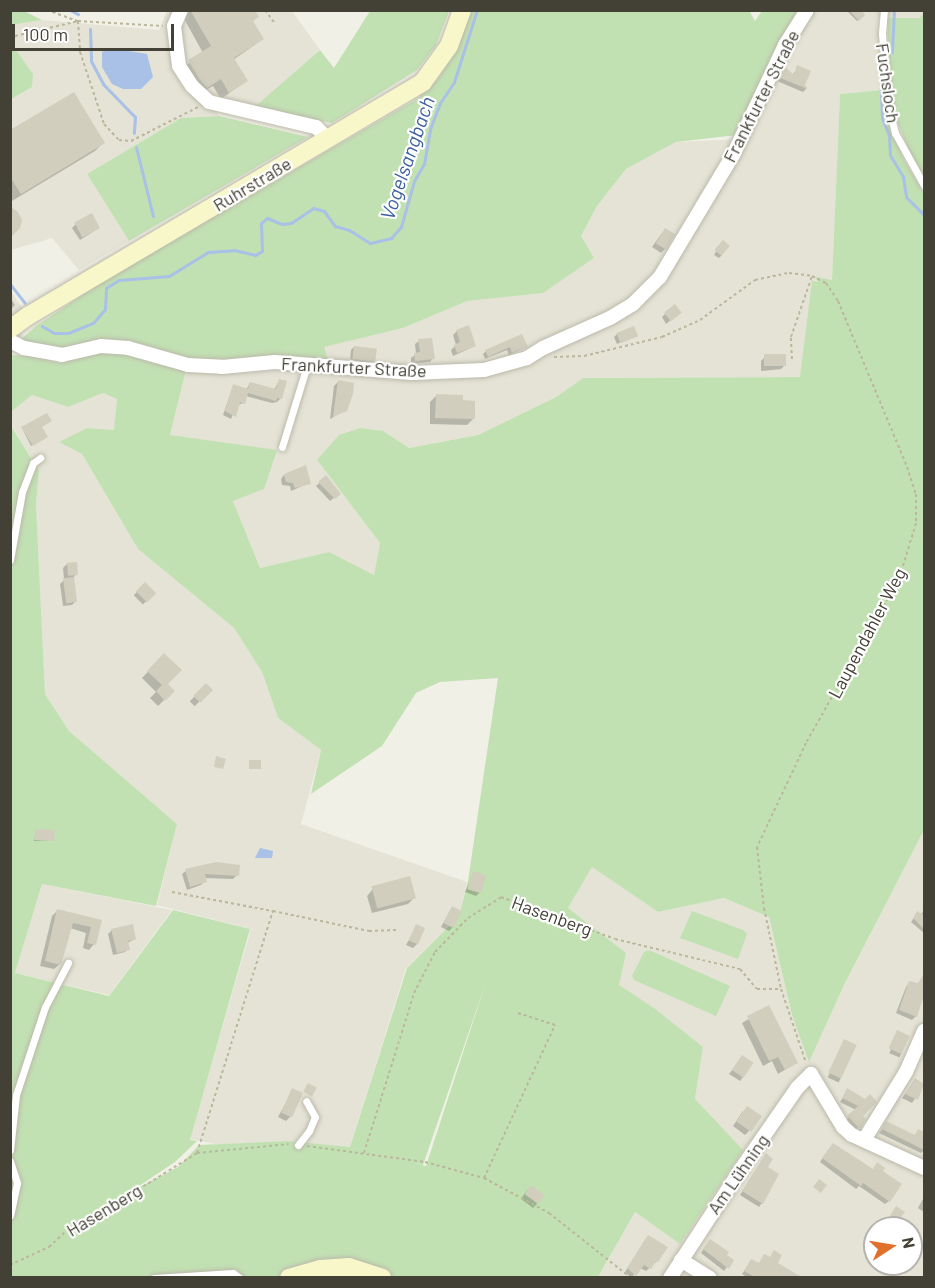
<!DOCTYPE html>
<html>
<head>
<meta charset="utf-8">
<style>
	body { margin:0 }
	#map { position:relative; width:935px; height:1288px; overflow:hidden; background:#f1f0e6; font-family:Barlow,sans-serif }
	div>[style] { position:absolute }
	.residential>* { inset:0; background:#e4e3d5 }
	.green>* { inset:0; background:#c2e1b3 }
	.water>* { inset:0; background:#a9c0e7 }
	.shadow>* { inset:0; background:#0003; transform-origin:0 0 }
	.stream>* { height:3px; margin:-1.5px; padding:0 1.5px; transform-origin:1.5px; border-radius:1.5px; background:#a9c0e7 }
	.building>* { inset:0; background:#d1cebd; transform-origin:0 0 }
	.path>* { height:2px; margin-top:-1px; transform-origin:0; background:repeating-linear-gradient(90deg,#bbb79d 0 3px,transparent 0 6px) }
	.roads { filter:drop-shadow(0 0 2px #bbb9aa) drop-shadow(0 0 2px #bbb9aa) }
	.lane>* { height:7px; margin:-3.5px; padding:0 3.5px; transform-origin:3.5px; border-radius:3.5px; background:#fff }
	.street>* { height:14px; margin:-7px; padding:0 7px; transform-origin:7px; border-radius:7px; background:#fff }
	.secondary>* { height:18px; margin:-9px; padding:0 9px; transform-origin:9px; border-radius:9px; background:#f8f7c9 }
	span { translate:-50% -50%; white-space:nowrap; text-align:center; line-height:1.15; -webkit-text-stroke:4.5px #fff; paint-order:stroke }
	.street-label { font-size:18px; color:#434136 }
	.water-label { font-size:20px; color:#3c60a2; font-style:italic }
	.frame { position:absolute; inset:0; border:12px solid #434136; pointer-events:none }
	.north { position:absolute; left:863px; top:1216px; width:60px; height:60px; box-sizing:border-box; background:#fff; border:2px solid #b4b3af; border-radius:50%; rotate:78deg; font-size:16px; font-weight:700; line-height:24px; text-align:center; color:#434136 }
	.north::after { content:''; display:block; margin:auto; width:21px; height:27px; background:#e1702d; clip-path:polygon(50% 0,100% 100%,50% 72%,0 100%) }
	.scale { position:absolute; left:12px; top:24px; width:162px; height:27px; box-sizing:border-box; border:3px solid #434136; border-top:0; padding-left:8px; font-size:18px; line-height:21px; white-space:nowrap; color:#434136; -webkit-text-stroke:4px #fff; paint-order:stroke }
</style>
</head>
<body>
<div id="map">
	<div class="residential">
		<i style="clip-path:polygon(167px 11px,292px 11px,320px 50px,252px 109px,211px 99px,219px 116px,181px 118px,87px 174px,129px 241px,79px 270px,52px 238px,11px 250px,11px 25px,42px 20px,159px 30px)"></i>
		<i style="clip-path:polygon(813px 11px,923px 11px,921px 18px,878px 18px,882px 90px,840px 94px,832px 280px,800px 377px,583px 378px,556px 397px,478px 435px,408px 448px,383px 431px,317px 460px,380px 543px,374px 576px,329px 552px,260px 568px,233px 501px,170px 435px,186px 370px,329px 363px,323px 347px,403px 328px,466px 301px,543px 293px,581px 236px,597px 206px,626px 169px,676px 142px,743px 139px,803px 24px)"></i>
		<i style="clip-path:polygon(10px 290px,23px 309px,11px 317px,10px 317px)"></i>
		<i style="clip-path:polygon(103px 393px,117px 399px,115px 430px,87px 428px,60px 442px,82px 454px,138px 549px,234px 628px,262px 672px,278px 718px,321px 750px,301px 824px,467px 882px,459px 916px,406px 968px,343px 1169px,190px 1139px,251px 929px,157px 905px,177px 824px,69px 731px,45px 694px,36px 504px,39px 471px,11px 424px,11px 412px,32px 395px,68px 407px)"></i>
		<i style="clip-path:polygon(evenodd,924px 830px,924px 1277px,598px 1277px,635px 1212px,680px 1244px,742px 1150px,695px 1099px,703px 1047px,618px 984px,626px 953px,568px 908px,592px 867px,658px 912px,724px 898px,769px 917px,792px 1015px,809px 1061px,844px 985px,924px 830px,875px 1228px,911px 1228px,911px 1264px,875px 1264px,875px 1228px)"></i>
		<i style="clip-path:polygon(42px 884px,172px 910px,109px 995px,15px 973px)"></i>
	</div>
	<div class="green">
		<i style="clip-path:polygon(11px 10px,24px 11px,42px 20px,11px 25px)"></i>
		<i style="clip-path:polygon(749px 10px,755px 21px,762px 11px,801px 11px,737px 135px,676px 142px,626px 169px,597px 206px,581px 236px,594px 258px,543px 293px,467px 301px,403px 328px,324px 347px,329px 363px,193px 361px,124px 341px,98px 342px,61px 350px,18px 342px,36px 326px,105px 280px,417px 99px,437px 80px,454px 53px,471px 11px)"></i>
		<i style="clip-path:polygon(370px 11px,449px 11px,436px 45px,417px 70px,332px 123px,252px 109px,320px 50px,334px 68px)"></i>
		<i style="clip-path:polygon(924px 11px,924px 178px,911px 156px,892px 108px,887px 18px,920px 18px)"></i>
		<i style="clip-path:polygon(11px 43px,33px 74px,32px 87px,11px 99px)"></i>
		<i style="clip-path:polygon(evenodd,882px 90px,885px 111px,904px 160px,924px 193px,924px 830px,844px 985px,809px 1062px,792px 1015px,769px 917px,724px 898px,658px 912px,592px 867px,568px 908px,626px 953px,619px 985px,654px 1008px,703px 1047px,695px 1099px,743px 1150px,680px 1244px,635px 1212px,598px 1277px,11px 1277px,10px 424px,39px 471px,36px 504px,45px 694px,69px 731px,177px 824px,156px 906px,42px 884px,15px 973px,109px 996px,173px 910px,250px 929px,190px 1140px,197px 1141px,175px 1162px,130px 1192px,178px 1167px,199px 1145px,288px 1141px,350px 1147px,407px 968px,459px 916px,468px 881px,498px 678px,440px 682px,416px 693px,382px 746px,311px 794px,321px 750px,278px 718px,262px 672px,234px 628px,138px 549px,82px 454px,59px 442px,87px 428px,114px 430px,117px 399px,103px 393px,68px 407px,32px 395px,11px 412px,11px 355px,34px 356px,59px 363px,99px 353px,124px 353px,186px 370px,170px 435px,277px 450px,264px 489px,233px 501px,260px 568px,329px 552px,374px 575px,380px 543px,317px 460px,339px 435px,360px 428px,383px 431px,409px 448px,478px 435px,556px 397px,583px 378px,800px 377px,812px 281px,819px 282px,815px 277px,832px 280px,840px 94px,882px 90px,485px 985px,426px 1166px,413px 1163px,423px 1165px,485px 985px)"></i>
		<i style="clip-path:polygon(219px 116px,308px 137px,129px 241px,87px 174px,181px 118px)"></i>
		<i style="clip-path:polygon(692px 911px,743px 930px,747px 934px,738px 959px,680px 938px)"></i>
		<i style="clip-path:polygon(649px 950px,730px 986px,716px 1016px,634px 980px,632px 976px,644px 952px)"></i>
	</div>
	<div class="water">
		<i style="clip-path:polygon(110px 48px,147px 54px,153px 77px,141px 89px,123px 89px,112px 84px,102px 67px,102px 52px)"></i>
		<i style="clip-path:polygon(260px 848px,273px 851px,272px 858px,255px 858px)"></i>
	</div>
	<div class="shadow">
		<i style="clip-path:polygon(187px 10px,253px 10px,257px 17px,252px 22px,263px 39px,233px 60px,246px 81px,221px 99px,213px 86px,199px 94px,181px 69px,203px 53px,182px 15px)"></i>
		<i style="clip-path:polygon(846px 10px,859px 10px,863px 15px,857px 21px)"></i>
		<i style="clip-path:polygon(798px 67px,806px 89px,803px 92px,777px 81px,785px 69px,792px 76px)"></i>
		<i style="clip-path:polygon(10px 132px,103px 143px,95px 151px,12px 201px)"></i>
		<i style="clip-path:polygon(76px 224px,99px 228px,80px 240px,72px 228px)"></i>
		<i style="clip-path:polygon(662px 233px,665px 249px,661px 253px,652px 247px)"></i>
		<i style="clip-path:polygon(720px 245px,722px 255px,719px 258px,714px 255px)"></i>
		<i style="clip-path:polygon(10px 297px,15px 305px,10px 310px)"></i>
		<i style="clip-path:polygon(665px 314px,676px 316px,666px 324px,662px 317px)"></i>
		<i style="clip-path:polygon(457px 331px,475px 346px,453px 356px,451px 350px,456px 345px,453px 335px)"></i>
		<i style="clip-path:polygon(617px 334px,636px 336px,617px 344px,614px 337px)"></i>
		<i style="clip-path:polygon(522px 336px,526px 346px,523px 349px,509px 355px,507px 350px,485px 359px,483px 354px,486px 351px)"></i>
		<i style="clip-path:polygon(419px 341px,433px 358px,430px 362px,411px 364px,411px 358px,416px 354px,415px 344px)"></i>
		<i style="clip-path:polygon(354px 347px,374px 360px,371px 363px,350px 361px,351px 350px)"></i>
		<i style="clip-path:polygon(765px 357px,785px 365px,781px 369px,761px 371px,761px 361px)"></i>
		<i style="clip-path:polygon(279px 381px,281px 398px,277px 402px,272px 403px,246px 396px,244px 403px,237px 405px,231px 419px,223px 415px,233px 386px,246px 390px,250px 383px,274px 390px)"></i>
		<i style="clip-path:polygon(338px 382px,345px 410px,330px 419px,334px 386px)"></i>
		<i style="clip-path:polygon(437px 395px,462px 402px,473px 419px,467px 425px,430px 424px,430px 402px)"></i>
		<i style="clip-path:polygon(22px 428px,40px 428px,44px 438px,31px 446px)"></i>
		<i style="clip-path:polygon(284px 475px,309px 483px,291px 491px,290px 486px,282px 485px,281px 479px)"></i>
		<i style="clip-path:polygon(326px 477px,339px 494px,330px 501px,316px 486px)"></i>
		<i style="clip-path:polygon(67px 564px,76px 574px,73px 578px,76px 601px,72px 605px,63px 606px,60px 584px,64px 580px,63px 568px)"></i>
		<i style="left:145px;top:584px;width:13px;height:16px;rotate:45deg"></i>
		<i style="clip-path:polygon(164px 655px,166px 684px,173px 691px,158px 706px,150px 698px,156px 692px,142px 678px)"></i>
		<i style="left:206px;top:685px;width:7px;height:23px;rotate:45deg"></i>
		<i style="clip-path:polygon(36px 831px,53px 840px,34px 841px)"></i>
		<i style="clip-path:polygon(186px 871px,237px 875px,233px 879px,204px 878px,205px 881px,201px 885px,187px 890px,182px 874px)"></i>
		<i style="clip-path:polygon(474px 873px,480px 892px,476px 896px,465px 892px)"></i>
		<i style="clip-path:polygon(373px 889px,414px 898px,408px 904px,372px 913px,367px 896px)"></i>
		<i style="clip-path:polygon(452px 907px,453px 927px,449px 931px,441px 927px)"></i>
		<i style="clip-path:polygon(924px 909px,924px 933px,911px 922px,917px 913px,921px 915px)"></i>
		<i style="clip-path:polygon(58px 910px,100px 921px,94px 944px,89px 950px,83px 948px,86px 933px,70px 928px,60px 964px,54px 969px,40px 966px,52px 916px)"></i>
		<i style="clip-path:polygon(417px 926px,417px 944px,413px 948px,406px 945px)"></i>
		<i style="clip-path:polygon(112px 930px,135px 939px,127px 943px,128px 949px,125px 952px,113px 955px,108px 934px)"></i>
		<i style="clip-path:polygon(924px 976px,924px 993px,916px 1016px,912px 1020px,896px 1013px,906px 987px,909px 983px,918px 984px)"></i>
		<i style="clip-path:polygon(769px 1007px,796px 1063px,778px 1074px,772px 1061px,763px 1066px,742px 1023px)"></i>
		<i style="left:898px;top:1032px;width:11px;height:23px;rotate:22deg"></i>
		<i style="left:844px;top:1041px;width:12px;height:40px;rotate:24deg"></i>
		<i style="clip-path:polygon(742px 1057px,743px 1077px,740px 1081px,729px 1074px)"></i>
		<i style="clip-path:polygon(915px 1080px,924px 1085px,912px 1103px,902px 1098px)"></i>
		<i style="clip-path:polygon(293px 1090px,290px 1117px,286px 1121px,278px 1117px)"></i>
		<i style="clip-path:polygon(848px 1090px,866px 1101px,862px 1116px,864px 1119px,855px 1131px,845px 1121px,856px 1110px,840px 1102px)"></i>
		<i style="clip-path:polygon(743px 1111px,749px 1131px,745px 1135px,733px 1126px)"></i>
		<i style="clip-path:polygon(887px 1123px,914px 1136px,919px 1130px,924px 1133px,924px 1150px,921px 1153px,879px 1133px)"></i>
		<i style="clip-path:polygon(829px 1149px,872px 1171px,881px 1172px,889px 1201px,885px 1204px,859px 1186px,856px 1189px,820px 1162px)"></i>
		<i style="clip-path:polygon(763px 1159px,766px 1167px,762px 1203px,759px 1207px,740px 1195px)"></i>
		<i style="clip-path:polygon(527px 1190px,537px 1204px,533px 1208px,521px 1199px)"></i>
		<i style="clip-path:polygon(924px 1197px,924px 1212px,918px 1208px)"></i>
		<i style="clip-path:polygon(645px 1240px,657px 1261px,646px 1271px,640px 1268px,631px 1278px,625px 1272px)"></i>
		<i style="clip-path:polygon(707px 1244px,732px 1260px,724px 1271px,701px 1253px)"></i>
		<i style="clip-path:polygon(774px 1252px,776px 1263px,797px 1278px,748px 1278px,742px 1274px,751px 1261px,758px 1265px,764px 1256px,769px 1259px)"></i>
	</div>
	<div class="stream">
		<i style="left:70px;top:10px;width:9px;rotate:27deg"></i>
		<i style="left:90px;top:29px;width:32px;rotate:88deg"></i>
		<i style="left:91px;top:61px;width:26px;rotate:62deg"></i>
		<i style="left:103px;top:84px;width:46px;rotate:45.9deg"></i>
		<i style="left:135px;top:117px;width:16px;rotate:94deg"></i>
		<i style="left:892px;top:52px;width:42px;rotate:-87.3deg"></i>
		<i style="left:880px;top:65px;width:53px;rotate:87.8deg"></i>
		<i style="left:882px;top:118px;width:18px;rotate:68deg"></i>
		<i style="left:889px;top:135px;width:20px;rotate:87deg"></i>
		<i style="left:890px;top:155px;width:26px;rotate:59deg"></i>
		<i style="left:903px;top:177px;width:20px;rotate:81deg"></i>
		<i style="left:906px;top:197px;width:25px;rotate:45deg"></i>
		<i style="left:136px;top:147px;width:71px;rotate:76.2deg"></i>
		<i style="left:10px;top:284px;width:24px;rotate:52deg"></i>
		<i style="left:42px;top:326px;width:14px;rotate:30deg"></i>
		<i style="left:54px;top:333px;width:14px"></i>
		<i style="left:68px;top:333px;width:27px;rotate:-22deg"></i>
		<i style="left:93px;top:323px;width:18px;rotate:-49deg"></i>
		<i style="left:105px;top:309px;width:21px;rotate:-87deg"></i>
		<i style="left:106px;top:288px;width:15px;rotate:-32deg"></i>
		<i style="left:119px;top:280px;width:50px;rotate:-4.6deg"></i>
		<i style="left:169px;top:276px;width:46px;rotate:-31.6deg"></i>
		<i style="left:208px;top:252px;width:26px;rotate:-4deg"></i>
		<i style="left:234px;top:250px;width:22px;rotate:13deg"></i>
		<i style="left:255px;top:255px;width:8px;rotate:-30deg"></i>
		<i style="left:262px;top:251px;width:28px;rotate:-92deg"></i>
		<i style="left:261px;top:223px;width:8px;rotate:-40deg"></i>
		<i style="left:267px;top:218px;width:16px;rotate:22deg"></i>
		<i style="left:282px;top:224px;width:9px;rotate:-6deg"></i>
		<i style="left:291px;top:223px;width:27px;rotate:-34deg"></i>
		<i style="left:313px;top:208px;width:11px;rotate:15deg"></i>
		<i style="left:324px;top:211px;width:19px;rotate:54deg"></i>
		<i style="left:335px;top:226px;width:15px;rotate:16deg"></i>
		<i style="left:349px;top:230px;width:25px;rotate:32deg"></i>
		<i style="left:370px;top:243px;width:22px;rotate:-13deg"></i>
		<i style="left:391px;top:238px;width:15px;rotate:-48deg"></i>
		<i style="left:401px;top:227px;width:48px;rotate:-74.2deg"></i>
		<i style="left:414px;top:181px;width:20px;rotate:-60deg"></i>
		<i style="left:424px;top:164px;width:36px;rotate:-80deg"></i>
		<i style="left:430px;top:129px;width:28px;rotate:-69deg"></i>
		<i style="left:440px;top:103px;width:25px;rotate:-56deg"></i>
		<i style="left:454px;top:82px;width:76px;rotate:-72.3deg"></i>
	</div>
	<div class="building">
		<i style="clip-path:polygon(190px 10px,255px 10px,259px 17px,253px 21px,264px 39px,234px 58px,248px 81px,229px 93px,221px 79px,207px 88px,199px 79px,188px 60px,211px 46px)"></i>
		<i style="clip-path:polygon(849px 10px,861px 10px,865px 15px,859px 21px)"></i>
		<i style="clip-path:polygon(797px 65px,811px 71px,805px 85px,808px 89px,780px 78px,785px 67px,794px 75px)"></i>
		<i style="clip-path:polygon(74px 92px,105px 143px,21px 194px,10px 177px,10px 130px)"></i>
		<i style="clip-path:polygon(10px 206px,18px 212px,22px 220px,20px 228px,10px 238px)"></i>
		<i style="left:92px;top:213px;width:17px;height:20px;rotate:62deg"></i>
		<i style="left:665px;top:228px;width:12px;height:18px;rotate:31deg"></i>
		<i style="left:723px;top:240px;width:9px;height:13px;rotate:41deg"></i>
		<i style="left:675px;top:304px;width:11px;height:14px;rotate:52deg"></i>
		<i style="clip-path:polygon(469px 325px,476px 346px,457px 353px,454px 345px,460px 342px,456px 330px)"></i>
		<i style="left:634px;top:326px;width:11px;height:19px;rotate:68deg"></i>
		<i style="clip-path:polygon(522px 334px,528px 347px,512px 353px,510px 347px,488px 357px,485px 350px)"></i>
		<i style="clip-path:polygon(432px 338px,435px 359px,415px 361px,414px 353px,420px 352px,418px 339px)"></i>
		<i style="left:354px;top:346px;width:23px;height:13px;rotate:7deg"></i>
		<i style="left:786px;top:354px;width:12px;height:22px;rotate:90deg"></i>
		<i style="clip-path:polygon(279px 379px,287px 381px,282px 399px,277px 398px,276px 401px,248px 393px,245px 404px,240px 402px,236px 417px,225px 411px,233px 384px,248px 389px,250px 382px,276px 389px)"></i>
		<i style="clip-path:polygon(338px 380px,354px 383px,353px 394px,347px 411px,333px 417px)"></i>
		<i style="clip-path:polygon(436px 394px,463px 395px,463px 400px,475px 401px,475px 419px,435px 418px)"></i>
		<i style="clip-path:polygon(47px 413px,52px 421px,42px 427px,48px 437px,33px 446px,21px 427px)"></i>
		<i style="clip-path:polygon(306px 465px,311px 484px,295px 488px,293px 483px,286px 482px,284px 474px)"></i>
		<i style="clip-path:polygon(326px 475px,341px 494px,335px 499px,318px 482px)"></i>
		<i style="left:77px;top:562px;width:13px;height:10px;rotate:86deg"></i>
		<i style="left:74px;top:577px;width:25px;height:11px;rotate:83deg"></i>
		<i style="left:145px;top:582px;width:16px;height:13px;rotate:45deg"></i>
		<i style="clip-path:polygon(164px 653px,182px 670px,168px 684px,175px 691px,165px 701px,156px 691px,162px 685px,147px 671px)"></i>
		<i style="left:206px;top:683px;width:10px;height:18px;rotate:45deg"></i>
		<i style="clip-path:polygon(216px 756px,226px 759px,223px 769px,214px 767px)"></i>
		<i style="left:249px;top:760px;width:12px;height:9px"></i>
		<i style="left:35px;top:829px;width:20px;height:11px;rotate:3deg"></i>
		<i style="clip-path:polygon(216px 862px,240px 865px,239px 876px,205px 874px,207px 882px,190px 887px,185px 869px)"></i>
		<i style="left:473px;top:871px;width:14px;height:19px;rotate:17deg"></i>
		<i style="left:410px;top:876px;width:23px;height:40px;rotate:75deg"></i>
		<i style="left:452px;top:906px;width:11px;height:19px;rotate:27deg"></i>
		<i style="clip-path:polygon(57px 909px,102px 920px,96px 945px,87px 943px,91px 927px,73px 923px,61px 965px,45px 961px)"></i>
		<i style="clip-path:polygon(917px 911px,924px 915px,924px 929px,913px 918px)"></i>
		<i style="clip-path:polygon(133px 924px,136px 939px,128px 941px,130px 950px,117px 953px,111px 929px)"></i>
		<i style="left:416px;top:924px;width:10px;height:18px;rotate:24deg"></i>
		<i style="clip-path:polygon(924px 974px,924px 995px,917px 1017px,899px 1010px,909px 981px,918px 983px)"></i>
		<i style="clip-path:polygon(769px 1005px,798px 1063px,785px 1070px,778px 1057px,769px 1061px,747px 1016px)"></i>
		<i style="left:897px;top:1030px;width:14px;height:20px;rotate:25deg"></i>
		<i style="left:844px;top:1039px;width:14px;height:37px;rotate:25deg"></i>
		<i style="left:742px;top:1055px;width:14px;height:18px;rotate:34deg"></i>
		<i style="clip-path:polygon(915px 1078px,924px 1084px,918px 1100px,905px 1094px)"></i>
		<i style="left:308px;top:1083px;width:10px;height:10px;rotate:29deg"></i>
		<i style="left:292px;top:1088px;width:12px;height:27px;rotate:24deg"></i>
		<i style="clip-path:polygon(847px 1088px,865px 1099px,870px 1094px,877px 1102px,863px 1116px,866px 1119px,860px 1129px,847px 1116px,858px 1106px,842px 1098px)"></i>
		<i style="left:747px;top:1106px;width:18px;height:19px;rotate:34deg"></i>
		<i style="clip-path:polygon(886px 1121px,915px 1135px,918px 1129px,924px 1132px,924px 1150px,882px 1129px)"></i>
		<i style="clip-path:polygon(833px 1143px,873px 1169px,877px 1162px,885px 1168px,883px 1171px,902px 1184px,890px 1202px,863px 1183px,861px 1186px,822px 1158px)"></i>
		<i style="clip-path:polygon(766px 1153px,773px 1159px,768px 1167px,779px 1174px,763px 1204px,742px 1191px)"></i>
		<i style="left:819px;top:1179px;width:10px;height:10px;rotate:37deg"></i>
		<i style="left:531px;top:1185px;width:17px;height:11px;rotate:36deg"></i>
		<i style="clip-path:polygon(896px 1206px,905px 1212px,898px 1221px,890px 1216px)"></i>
		<i style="clip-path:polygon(648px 1235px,668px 1247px,658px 1262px,656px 1261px,651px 1269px,644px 1265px,636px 1276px,627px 1268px)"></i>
		<i style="clip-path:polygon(710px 1239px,729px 1252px,727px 1255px,734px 1260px,729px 1269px,703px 1249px)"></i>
		<i style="clip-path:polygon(774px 1250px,782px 1255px,778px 1263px,803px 1278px,757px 1278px,744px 1271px,751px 1259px,759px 1263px,764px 1254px,770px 1257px)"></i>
	</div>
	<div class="path">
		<i style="left:47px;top:10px;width:33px;rotate:20deg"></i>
		<i style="left:78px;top:21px;width:85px;rotate:3.4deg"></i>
		<i style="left:265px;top:10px;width:17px;rotate:54deg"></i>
		<i style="left:78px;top:21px;width:31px;rotate:86deg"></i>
		<i style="left:80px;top:52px;width:76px;rotate:71.6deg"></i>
		<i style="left:104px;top:124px;width:22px;rotate:47deg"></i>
		<i style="left:119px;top:140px;width:12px;rotate:5deg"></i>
		<i style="left:131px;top:141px;width:75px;rotate:-26.9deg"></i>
		<i style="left:10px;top:39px;width:6px;rotate:-31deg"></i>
		<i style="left:15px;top:36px;width:65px;rotate:-13.4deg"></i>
		<i style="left:554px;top:357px;width:30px;rotate:-2deg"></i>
		<i style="left:584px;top:356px;width:80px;rotate:-13.7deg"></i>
		<i style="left:662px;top:337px;width:42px;rotate:-24.1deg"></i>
		<i style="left:700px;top:320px;width:68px;rotate:-36deg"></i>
		<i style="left:755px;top:280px;width:35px;rotate:-12deg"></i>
		<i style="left:789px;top:273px;width:23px;rotate:7deg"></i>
		<i style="left:812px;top:276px;width:16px;rotate:27deg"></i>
		<i style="left:826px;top:283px;width:22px;rotate:56deg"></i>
		<i style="left:838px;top:301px;width:180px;rotate:67.4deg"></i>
		<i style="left:907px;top:467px;width:28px;rotate:72deg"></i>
		<i style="left:916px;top:494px;width:29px;rotate:90deg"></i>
		<i style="left:916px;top:523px;width:48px;rotate:106.9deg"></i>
		<i style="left:902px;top:569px;width:32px;rotate:116deg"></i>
		<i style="left:888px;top:598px;width:167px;rotate:119.5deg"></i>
		<i style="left:806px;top:743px;width:115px;rotate:115.2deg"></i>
		<i style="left:757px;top:847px;width:61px;rotate:83.5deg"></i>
		<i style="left:764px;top:908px;width:83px;rotate:78.1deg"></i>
		<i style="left:781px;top:989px;width:78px;rotate:71.3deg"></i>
		<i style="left:792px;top:359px;width:22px;rotate:-93deg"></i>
		<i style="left:791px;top:337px;width:65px;rotate:-71deg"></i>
		<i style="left:172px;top:892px;width:103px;rotate:10.7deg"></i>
		<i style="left:307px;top:1146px;width:119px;rotate:7.7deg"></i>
		<i style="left:425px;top:1162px;width:61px;rotate:15.2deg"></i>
		<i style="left:484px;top:1178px;width:74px;rotate:28.3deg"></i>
		<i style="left:549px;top:1213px;width:105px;rotate:38.4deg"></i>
		<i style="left:197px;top:1153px;width:92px;rotate:-5.6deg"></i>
		<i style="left:364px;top:1153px;width:168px;rotate:-72.6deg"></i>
		<i style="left:414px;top:993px;width:46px;rotate:-62.9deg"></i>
		<i style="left:435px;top:952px;width:47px;rotate:-45.9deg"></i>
		<i style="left:468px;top:918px;width:39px;rotate:-32deg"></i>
		<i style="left:501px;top:897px;width:121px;rotate:20.2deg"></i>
		<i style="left:615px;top:939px;width:129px;rotate:13.5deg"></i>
		<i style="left:740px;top:969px;width:26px;rotate:50deg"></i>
		<i style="left:757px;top:989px;width:24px"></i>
		<i style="left:484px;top:1178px;width:169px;rotate:-65.1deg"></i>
		<i style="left:555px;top:1025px;width:39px;rotate:-162deg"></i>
		<i style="left:10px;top:1265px;width:43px;rotate:-24.8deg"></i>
		<i style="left:49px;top:1247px;width:35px;rotate:-43deg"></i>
		<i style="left:75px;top:1223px;width:59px;rotate:-27deg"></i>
		<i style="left:128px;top:1196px;width:81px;rotate:-31.9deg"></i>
		<i style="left:197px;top:1153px;width:254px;rotate:-72.6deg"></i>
		<i style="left:273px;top:911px;width:98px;rotate:11.8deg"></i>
		<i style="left:369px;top:931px;width:28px;rotate:-2deg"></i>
	</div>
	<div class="roads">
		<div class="lane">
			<i style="left:884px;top:10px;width:24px;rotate:95deg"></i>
			<i style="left:882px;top:34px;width:75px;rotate:84.7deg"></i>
			<i style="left:889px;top:109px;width:25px;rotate:76deg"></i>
			<i style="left:895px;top:133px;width:60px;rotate:60.9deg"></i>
			<i style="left:282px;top:447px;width:86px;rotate:-73deg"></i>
			<i style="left:10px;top:560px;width:69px;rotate:-80deg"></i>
			<i style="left:22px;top:492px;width:31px;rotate:-69deg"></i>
			<i style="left:33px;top:463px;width:9px;rotate:-36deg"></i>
			<i style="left:298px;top:1145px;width:18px;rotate:-52deg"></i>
			<i style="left:309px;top:1131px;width:15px;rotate:-67deg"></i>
			<i style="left:315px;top:1117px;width:18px;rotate:-119deg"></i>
			<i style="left:10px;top:1150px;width:55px;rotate:-83.8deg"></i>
			<i style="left:16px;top:1095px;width:93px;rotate:-71.8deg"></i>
			<i style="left:45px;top:1007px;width:50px;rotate:-62.4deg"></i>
			<i style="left:10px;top:1161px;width:23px;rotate:72deg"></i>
			<i style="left:17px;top:1183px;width:33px;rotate:102deg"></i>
			<i style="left:154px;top:1278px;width:79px;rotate:-3.6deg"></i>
			<i style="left:233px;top:1273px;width:9px;rotate:36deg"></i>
		</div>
		<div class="street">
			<i style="left:181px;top:10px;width:17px;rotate:114deg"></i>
			<i style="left:174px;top:26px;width:40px;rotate:82.9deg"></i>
			<i style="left:179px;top:66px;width:24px;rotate:57deg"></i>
			<i style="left:192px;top:86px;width:23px;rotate:43deg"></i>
			<i style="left:209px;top:102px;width:110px;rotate:13.2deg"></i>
			<i style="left:316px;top:127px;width:17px;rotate:45deg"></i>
			<i style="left:10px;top:341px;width:16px;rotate:27deg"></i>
			<i style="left:24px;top:348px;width:39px;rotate:10deg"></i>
			<i style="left:62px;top:355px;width:40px;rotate:-13deg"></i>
			<i style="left:101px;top:346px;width:27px;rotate:4deg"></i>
			<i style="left:128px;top:348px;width:62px;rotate:15.8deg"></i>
			<i style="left:188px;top:365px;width:34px;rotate:3deg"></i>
			<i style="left:222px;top:367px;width:53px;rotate:-5.4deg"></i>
			<i style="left:275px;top:362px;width:137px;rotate:4.6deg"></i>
			<i style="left:412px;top:373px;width:72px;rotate:-2.4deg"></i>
			<i style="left:484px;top:370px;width:45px;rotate:-15.6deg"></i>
			<i style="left:527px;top:358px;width:19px;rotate:-32deg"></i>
			<i style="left:543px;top:348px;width:73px;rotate:-24.1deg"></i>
			<i style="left:610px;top:318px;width:27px;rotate:-31deg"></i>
			<i style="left:633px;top:304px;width:38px;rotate:-45deg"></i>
			<i style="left:660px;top:277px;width:142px;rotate:-59.1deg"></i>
			<i style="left:733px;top:155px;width:122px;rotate:-64.7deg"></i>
			<i style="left:785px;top:45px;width:41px;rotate:-57.8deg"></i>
			<i style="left:864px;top:1140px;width:80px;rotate:-58.3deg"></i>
			<i style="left:906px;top:1072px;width:45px;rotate:-66.3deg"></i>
			<i style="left:681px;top:1260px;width:34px;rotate:32deg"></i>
			<i style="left:670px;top:1278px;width:130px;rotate:-56.9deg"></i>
			<i style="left:741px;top:1169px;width:98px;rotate:-55.3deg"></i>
			<i style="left:797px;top:1088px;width:20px;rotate:-45deg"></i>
			<i style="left:811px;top:1074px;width:62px;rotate:58.9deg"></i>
			<i style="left:843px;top:1127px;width:12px;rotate:42deg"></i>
			<i style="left:852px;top:1135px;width:79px;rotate:24.6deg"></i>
		</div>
		<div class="secondary">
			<i style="left:10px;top:329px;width:22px;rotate:-36deg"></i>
			<i style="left:28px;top:316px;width:459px;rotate:-30.6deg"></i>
			<i style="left:423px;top:82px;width:44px;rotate:-54.2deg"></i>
			<i style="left:449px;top:46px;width:38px;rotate:-70deg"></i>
			<i style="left:289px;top:1278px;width:32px;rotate:-16deg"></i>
			<i style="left:320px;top:1269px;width:29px;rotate:-4deg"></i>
			<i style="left:349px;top:1267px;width:35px;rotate:18deg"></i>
		</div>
	</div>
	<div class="street-label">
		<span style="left:888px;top:83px;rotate:82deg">Fuchsloch</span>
		<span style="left:761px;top:96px;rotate:-63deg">Frankfurter Straße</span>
		<span style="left:252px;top:184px;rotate:-31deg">Ruhrstraße</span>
		<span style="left:354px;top:367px;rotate:3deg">Frankfurter Straße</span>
		<span style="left:867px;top:633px;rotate:-62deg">Laupendahler Weg</span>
		<span style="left:552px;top:916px;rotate:20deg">Hasenberg</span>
		<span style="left:738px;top:1174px;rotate:-55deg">Am Lühning</span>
		<span style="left:104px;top:1210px;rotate:-31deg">Hasenberg</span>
	</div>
	<div class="water-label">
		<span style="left:407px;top:158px;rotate:-71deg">Vogelsangbach</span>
	</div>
	<div class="frame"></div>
	<div class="north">N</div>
	<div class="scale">100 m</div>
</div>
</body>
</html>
